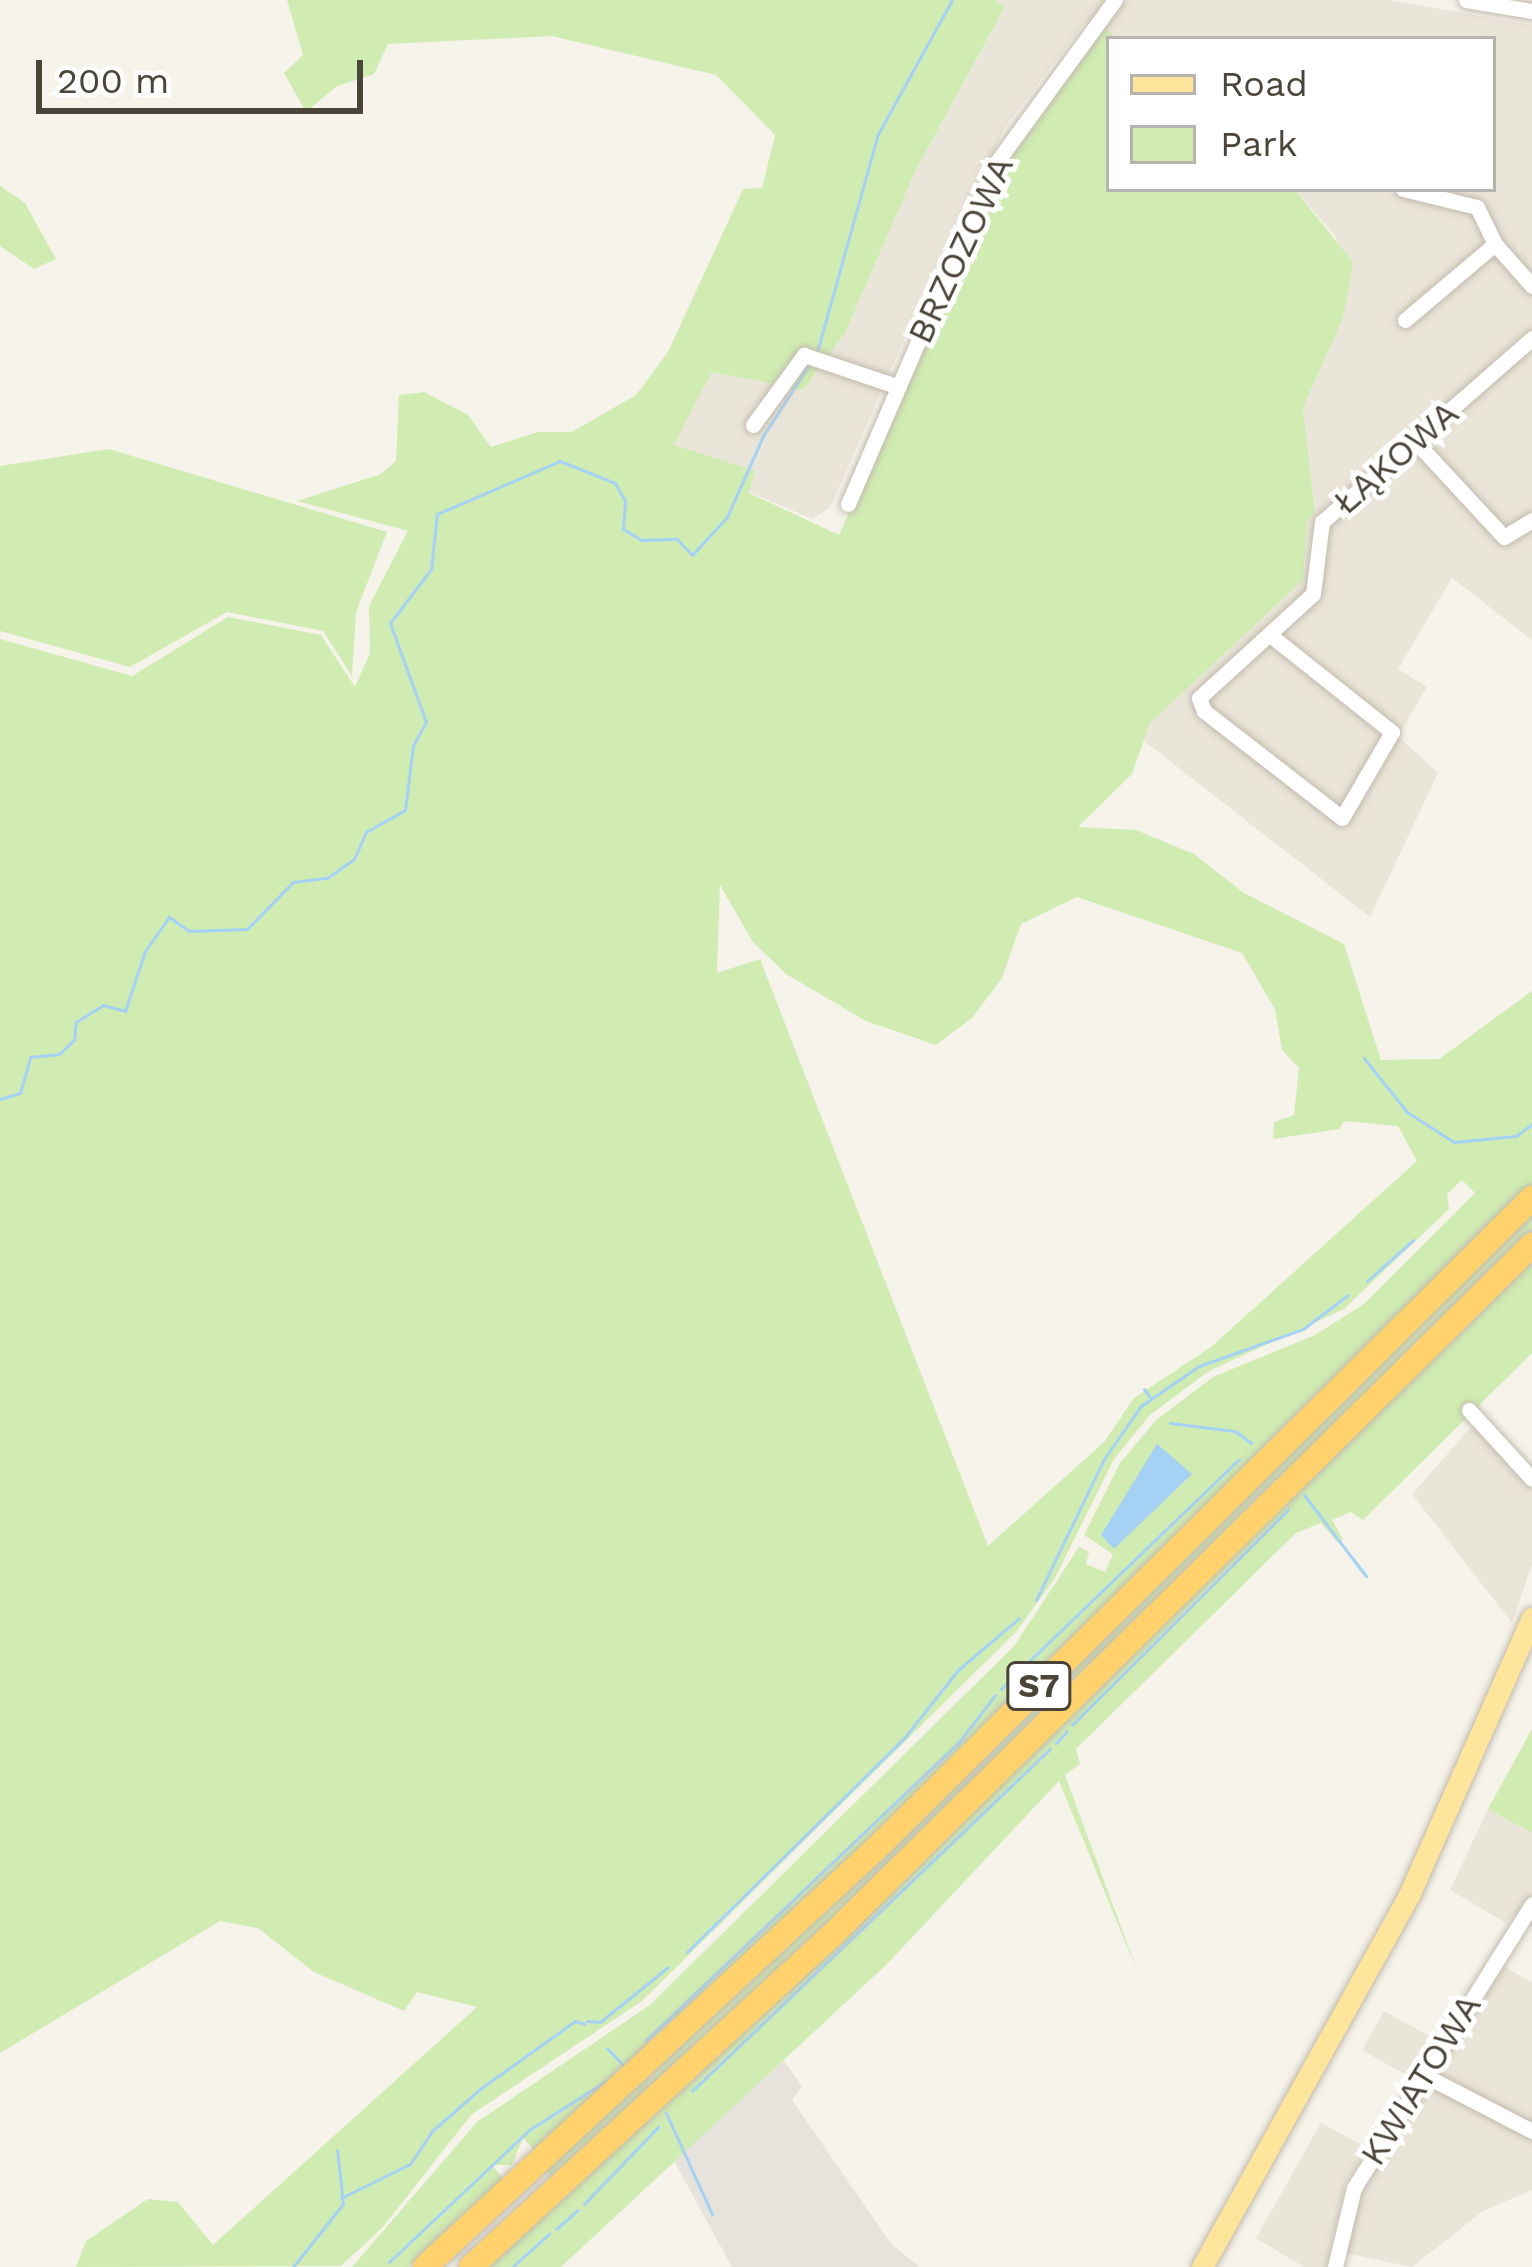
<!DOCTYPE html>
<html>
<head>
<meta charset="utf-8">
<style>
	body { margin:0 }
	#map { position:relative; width:1532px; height:2267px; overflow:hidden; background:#f6f3eb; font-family:"Work Sans",sans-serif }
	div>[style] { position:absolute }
	.residential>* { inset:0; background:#eae5d9; transform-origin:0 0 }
	.industrial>* { inset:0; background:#e6e2dc }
	.green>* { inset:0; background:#d0ecb2 }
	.water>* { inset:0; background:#a5d2f4 }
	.stream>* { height:3px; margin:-1.5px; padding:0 1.5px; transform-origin:1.5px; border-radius:1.5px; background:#a5d2f4 }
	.roads { filter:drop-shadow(0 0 3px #c2bbad) drop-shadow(0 0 3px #c2bbad) }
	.minor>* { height:15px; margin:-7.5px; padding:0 7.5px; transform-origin:7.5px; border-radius:7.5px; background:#fff }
	.major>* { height:21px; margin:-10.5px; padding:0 10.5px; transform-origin:10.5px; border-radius:10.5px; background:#ffe59b }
	.highway>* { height:24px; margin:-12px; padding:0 12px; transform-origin:12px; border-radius:12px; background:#ffd26d }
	span { translate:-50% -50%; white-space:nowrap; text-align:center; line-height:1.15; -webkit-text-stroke:10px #fff; paint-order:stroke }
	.shield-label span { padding:3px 9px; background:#fff; border:3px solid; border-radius:9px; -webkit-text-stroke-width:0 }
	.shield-label { font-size:33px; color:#4b4438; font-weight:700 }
	.street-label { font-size:36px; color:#4b4438 }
	.legend { position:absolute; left:1106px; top:36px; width:390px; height:156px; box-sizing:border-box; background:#fff; border:3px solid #b7b4af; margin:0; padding:15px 21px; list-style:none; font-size:36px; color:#4b4438 }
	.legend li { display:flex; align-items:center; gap:24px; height:60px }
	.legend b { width:60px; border:3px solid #b7b4af }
	.scale { position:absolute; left:36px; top:60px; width:327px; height:54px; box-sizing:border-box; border:6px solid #4b4438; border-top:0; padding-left:15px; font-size:36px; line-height:42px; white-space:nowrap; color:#4b4438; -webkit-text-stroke:9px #fff; paint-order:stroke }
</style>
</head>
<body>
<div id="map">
	<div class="residential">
		<i style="clip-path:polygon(995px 0,1389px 0,1532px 25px,1532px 640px,1452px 578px,1398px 669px,1427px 687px,1398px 736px,1438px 773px,1370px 917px,1144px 741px,1150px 723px,1303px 580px,1307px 521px,1315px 513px,1303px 408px,1343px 318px,1336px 237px,1294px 189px,1493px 189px,1493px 39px,1120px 39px,1085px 22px,1006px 126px,955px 224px,830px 508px,812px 519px,749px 492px,755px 472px,673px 446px,712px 372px,803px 390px,845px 333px,916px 170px,1005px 8px)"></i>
		<i style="clip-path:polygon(1473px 1425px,1532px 1489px,1532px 1564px,1512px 1623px,1412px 1494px)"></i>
		<i style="clip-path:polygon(1488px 1809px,1532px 1833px,1532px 1927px,1512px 1916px,1506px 1923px,1450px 1890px)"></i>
		<i style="clip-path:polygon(1504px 1967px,1532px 1982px,1532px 2190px,1483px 2211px,1412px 2267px,1345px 2253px,1365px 2185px)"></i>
		<i style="left:1384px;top:2011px;width:58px;height:45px;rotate:29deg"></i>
		<i style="clip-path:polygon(1321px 2123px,1368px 2148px,1345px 2184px,1326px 2267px,1304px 2267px,1256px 2238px)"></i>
	</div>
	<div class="industrial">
		<i style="clip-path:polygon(782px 2058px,802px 2086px,792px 2100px,891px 2244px,920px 2267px,732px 2267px,674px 2161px)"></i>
	</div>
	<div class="green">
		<i style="clip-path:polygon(evenodd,287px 0,995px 0,1005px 7px,916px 170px,845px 333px,803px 390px,712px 372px,674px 445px,755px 471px,749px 493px,839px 535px,998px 175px,1103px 29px,1120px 39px,1109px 39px,1109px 189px,1294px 189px,1353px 262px,1343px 318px,1303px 408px,1315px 513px,1307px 521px,1303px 580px,1150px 723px,1132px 774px,1078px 827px,1136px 830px,1194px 854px,1244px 893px,1344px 944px,1381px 1060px,1439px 1059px,1532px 991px,1532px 1185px,834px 1876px,536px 2152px,523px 2138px,512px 2165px,492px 2165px,505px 2181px,408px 2267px,352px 2267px,477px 2122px,650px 2005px,1014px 1646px,1079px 1547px,1089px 1552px,1086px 1564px,1105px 1572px,1113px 1554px,1084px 1535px,1120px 1463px,1156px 1420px,1213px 1377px,1315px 1335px,1364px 1304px,1475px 1193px,1462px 1180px,1447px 1194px,1449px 1209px,1344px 1309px,1209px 1371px,1150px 1415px,1114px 1459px,1055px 1578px,1016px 1632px,642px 2001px,471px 2115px,383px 2227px,341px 2266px,76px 2267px,86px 2241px,148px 2199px,178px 2202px,213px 2245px,477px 2007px,417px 1992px,404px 2011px,314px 1972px,258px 1928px,220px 1921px,0 2053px,0 639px,132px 676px,228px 617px,321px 635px,355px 687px,370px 653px,369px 606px,408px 531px,297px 501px,381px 474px,396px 461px,399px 395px,424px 392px,468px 415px,491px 447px,538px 432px,572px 432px,636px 395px,668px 352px,743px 189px,762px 188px,775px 135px,716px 75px,552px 36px,388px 44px,374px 74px,337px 86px,306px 112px,284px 73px,303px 55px,287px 0,720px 885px,753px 942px,786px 974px,866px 1021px,936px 1045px,972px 1018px,1002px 978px,1021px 924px,1077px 897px,1242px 953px,1275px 1009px,1282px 1050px,1299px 1068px,1294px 1115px,1274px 1122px,1273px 1139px,1340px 1129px,1344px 1121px,1398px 1126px,1417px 1161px,1211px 1347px,1134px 1398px,1104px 1442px,988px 1546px,760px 959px,717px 973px,720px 885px)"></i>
		<i style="clip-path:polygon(0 186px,25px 203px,56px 259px,34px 269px,0 246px)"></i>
		<i style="clip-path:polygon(109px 449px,387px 532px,356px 612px,352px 676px,323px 631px,227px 612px,130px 667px,0 631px,0 466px)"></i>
		<i style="clip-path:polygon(1532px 1207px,1532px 1236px,964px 1796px,549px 2187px,549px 2172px,537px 2173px)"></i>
		<i style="clip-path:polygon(1532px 1258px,1532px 1353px,1363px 1520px,1351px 1512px,1332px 1520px,1343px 1539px,1338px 1543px,1321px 1523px,1296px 1533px,1076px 1749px,1080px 1764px,1065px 1775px,1138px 1973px,1059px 1781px,887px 1964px,561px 2267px,484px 2267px)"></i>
		<i style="clip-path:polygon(1532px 1729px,1532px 1833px,1488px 1809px)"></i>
	</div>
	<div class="water">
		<i style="clip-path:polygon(1157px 1444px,1192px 1474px,1114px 1549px,1101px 1535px)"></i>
	</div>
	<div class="stream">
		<i style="left:817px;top:352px;width:226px;rotate:-74.4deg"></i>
		<i style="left:878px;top:134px;width:153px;rotate:-61.1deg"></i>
		<i style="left:1364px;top:1058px;width:69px;rotate:51.5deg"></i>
		<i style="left:1407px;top:1112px;width:56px;rotate:32.6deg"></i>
		<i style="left:1454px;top:1142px;width:62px;rotate:-5.5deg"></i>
		<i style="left:1516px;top:1136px;width:20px;rotate:-37deg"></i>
		<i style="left:0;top:1099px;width:21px;rotate:-17deg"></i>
		<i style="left:20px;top:1093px;width:37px;rotate:-74deg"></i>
		<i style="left:30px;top:1057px;width:29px;rotate:-6deg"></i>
		<i style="left:59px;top:1054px;width:21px;rotate:-43deg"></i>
		<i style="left:74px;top:1040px;width:18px;rotate:-84deg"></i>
		<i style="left:76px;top:1022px;width:32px;rotate:-32deg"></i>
		<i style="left:103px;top:1005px;width:23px;rotate:15deg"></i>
		<i style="left:125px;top:1011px;width:63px;rotate:-71.6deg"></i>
		<i style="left:145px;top:951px;width:42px;rotate:-54.8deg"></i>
		<i style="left:169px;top:917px;width:24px;rotate:35deg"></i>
		<i style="left:189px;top:931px;width:58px;rotate:-2deg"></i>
		<i style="left:247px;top:929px;width:66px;rotate:-45.6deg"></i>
		<i style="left:293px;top:882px;width:34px;rotate:-7deg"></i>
		<i style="left:327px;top:878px;width:33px;rotate:-35deg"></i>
		<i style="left:354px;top:859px;width:30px;rotate:-66deg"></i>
		<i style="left:366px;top:832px;width:45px;rotate:-29.4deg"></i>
		<i style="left:405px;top:810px;width:64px;rotate:-82.9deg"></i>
		<i style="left:413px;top:746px;width:27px;rotate:-62deg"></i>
		<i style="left:426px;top:722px;width:105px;rotate:-110deg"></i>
		<i style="left:390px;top:623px;width:68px;rotate:-52.8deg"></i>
		<i style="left:431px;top:569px;width:55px;rotate:-83.8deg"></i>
		<i style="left:437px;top:514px;width:134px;rotate:-23.3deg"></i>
		<i style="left:560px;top:461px;width:59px;rotate:21.8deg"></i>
		<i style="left:615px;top:483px;width:21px;rotate:61deg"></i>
		<i style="left:625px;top:501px;width:28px;rotate:94deg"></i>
		<i style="left:623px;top:529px;width:21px;rotate:31deg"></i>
		<i style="left:641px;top:540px;width:36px;rotate:-2deg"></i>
		<i style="left:677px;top:539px;width:22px;rotate:47deg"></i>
		<i style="left:692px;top:555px;width:52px;rotate:-47.4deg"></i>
		<i style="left:727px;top:517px;width:89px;rotate:-66deg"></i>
		<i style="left:763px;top:436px;width:87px;rotate:-57.2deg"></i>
		<i style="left:1367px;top:1281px;width:62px;rotate:-41.7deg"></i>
		<i style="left:1144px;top:1389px;width:10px;rotate:53deg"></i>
		<i style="left:1170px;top:1423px;width:65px;rotate:7deg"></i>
		<i style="left:1235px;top:1431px;width:20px;rotate:37deg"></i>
		<i style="left:1304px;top:1495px;width:102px;rotate:52.6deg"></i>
		<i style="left:1036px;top:1600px;width:157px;rotate:-64.3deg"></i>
		<i style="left:1104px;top:1459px;width:65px;rotate:-55.1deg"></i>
		<i style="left:1141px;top:1406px;width:70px;rotate:-34.6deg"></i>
		<i style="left:1199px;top:1366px;width:110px;rotate:-19.6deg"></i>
		<i style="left:1303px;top:1329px;width:56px;rotate:-37.1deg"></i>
		<i style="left:1022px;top:1668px;width:301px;rotate:-43.9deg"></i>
		<i style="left:1001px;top:1689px;width:21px;rotate:-45deg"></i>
		<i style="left:1072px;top:1725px;width:305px;rotate:-44.9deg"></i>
		<i style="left:1056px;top:1743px;width:16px;rotate:-47deg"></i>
		<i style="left:687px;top:1952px;width:306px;rotate:-44.6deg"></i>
		<i style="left:905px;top:1737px;width:85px;rotate:-51.7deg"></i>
		<i style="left:958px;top:1670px;width:80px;rotate:-40.4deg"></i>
		<i style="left:587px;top:2021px;width:13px;rotate:4deg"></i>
		<i style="left:600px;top:2022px;width:87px;rotate:-39deg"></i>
		<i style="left:646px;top:2040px;width:432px;rotate:-43.6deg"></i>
		<i style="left:959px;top:1742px;width:59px;rotate:-52.5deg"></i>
		<i style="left:607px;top:2048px;width:23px;rotate:47deg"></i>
		<i style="left:692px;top:2091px;width:495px;rotate:-43.7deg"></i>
		<i style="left:666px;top:2113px;width:111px;rotate:65.5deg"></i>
		<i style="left:341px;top:2198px;width:77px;rotate:-26.2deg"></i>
		<i style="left:410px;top:2164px;width:40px;rotate:-56deg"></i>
		<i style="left:432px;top:2131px;width:64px;rotate:-41.2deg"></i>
		<i style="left:480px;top:2089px;width:117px;rotate:-35.6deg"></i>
		<i style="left:575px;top:2021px;width:10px;rotate:17deg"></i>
		<i style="left:584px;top:2204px;width:107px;rotate:-46.1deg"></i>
		<i style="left:556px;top:2229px;width:29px;rotate:-41deg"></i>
		<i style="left:389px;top:2262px;width:192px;rotate:-43.3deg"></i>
		<i style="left:529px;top:2130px;width:91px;rotate:-32.5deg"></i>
		<i style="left:293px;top:2267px;width:80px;rotate:-51.6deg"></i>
		<i style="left:343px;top:2204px;width:54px;rotate:-96.3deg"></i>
		<i style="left:512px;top:2267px;width:50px;rotate:-41.7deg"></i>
	</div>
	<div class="roads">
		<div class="minor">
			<i style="left:1466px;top:0;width:67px;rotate:9.5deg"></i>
			<i style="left:1403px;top:189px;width:76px;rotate:13.7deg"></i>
			<i style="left:1477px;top:207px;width:41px;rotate:64.1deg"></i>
			<i style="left:1495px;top:244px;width:56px;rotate:48.6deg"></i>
			<i style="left:1405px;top:320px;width:118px;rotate:-40.2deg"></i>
			<i style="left:753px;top:425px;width:87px;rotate:-53.9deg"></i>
			<i style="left:804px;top:355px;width:100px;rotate:18.6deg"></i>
			<i style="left:1415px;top:441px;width:131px;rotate:47.2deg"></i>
			<i style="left:1504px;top:537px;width:33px;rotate:-31deg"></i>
			<i style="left:848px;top:504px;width:367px;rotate:-66.7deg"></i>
			<i style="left:993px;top:167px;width:207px;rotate:-53.9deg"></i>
			<i style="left:1270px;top:635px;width:156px;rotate:38.5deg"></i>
			<i style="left:1392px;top:732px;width:99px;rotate:120.2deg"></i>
			<i style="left:1342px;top:818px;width:175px;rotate:-142.2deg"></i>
			<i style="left:1204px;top:711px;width:14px;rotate:-111deg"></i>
			<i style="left:1199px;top:698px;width:154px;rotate:-42.4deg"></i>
			<i style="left:1313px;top:594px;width:73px;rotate:-82.9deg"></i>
			<i style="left:1322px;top:522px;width:279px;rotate:-41.2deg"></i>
			<i style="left:1469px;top:1410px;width:93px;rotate:47.6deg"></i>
			<i style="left:1424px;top:2075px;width:122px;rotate:27.4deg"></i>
			<i style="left:1335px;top:2267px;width:81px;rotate:-76.5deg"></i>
			<i style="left:1354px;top:2188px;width:335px;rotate:-57.9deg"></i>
		</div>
		<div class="major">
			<i style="left:1202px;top:2267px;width:428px;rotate:-60.9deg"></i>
			<i style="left:1410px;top:1893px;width:301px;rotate:-66.1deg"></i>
		</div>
		<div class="highway">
			<i style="left:425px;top:2267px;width:626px;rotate:-42.86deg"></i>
			<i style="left:884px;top:1841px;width:913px;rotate:-44.78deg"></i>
			<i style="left:471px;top:2267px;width:488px;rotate:-42.6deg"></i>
			<i style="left:830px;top:1937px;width:986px;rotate:-44.59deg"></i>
		</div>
	</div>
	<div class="shield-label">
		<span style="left:1039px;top:1686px">S7</span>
	</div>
	<div class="street-label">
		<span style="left:961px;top:250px;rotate:-65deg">BRZOZOWA</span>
		<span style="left:1396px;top:458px;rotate:-41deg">ŁĄKOWA</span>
		<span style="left:1421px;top:2080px;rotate:-58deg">KWIATOWA</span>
	</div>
	<ul class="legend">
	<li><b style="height:15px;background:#ffe59b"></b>Road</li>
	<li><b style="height:33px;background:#d0ecb2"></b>Park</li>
	</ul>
	<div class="scale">200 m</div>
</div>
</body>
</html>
